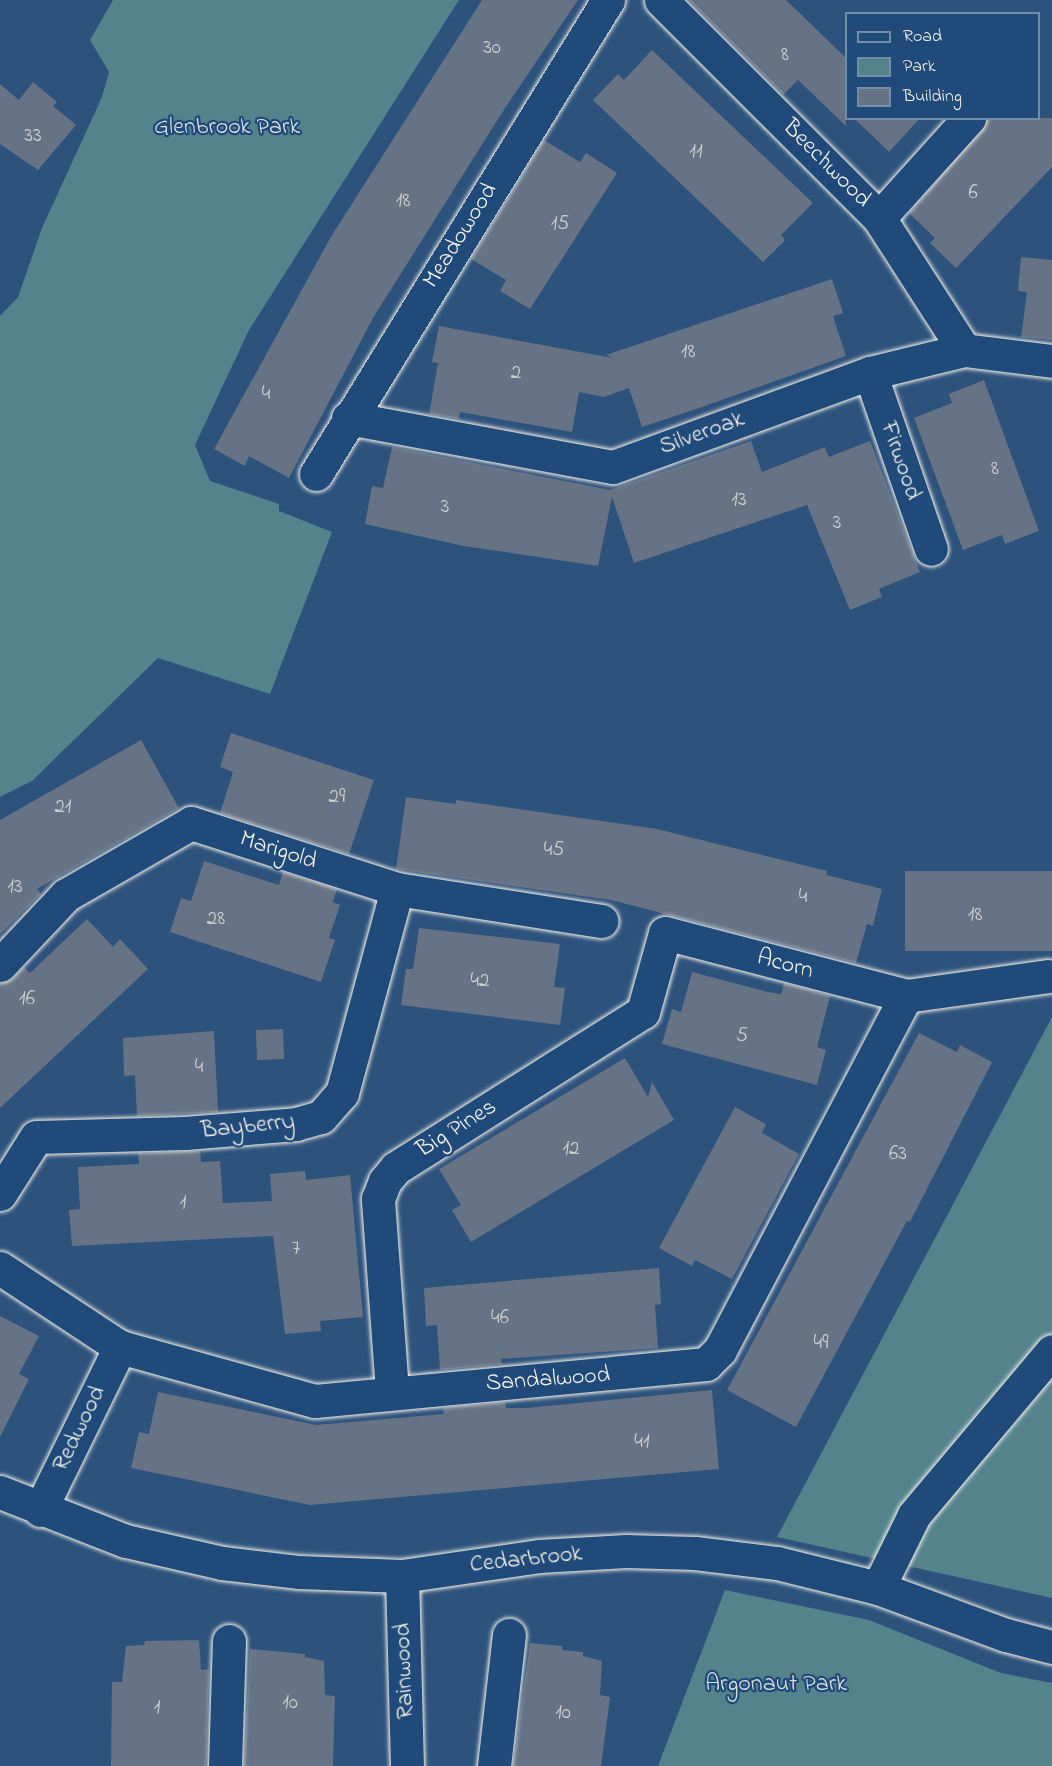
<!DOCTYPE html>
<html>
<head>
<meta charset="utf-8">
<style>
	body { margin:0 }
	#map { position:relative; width:1052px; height:1766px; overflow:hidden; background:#2d527c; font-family:"Indie Flower",sans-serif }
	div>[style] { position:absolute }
	.green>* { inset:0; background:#54838c }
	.building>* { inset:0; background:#667385; transform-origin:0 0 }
	.roads { filter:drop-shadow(0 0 2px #f4f1e8) drop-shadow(0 0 2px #f4f1e8) }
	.minor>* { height:33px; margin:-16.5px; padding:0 16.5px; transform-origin:16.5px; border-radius:16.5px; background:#1f4a7a }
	span { translate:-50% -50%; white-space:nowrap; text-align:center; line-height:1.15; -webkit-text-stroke:4.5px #1f4a7a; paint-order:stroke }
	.number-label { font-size:21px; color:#d0d2cf }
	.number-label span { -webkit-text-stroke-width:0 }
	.park-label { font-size:24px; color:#dce0da }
	.street-label { font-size:24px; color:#f4f1e8 }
	.legend { position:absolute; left:845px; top:12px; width:195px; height:108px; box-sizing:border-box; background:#1f4a7a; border:2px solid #748da6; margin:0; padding:8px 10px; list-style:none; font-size:18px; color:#f4f1e8 }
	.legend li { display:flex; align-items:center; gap:12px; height:30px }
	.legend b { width:30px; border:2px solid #748da6 }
</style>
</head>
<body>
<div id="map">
	<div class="green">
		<i style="clip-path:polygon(113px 0,459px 0,249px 330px,195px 445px,210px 481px,279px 504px,279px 511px,332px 532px,270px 694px,158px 658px,32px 781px,0 797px,0 316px,18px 297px,42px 228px,102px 97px,109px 72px,90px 40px)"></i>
		<i style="clip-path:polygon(1052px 1017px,1052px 1598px,777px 1537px)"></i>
		<i style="clip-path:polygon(725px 1590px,869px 1620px,1001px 1673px,1052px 1683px,1052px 1766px,658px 1766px)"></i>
	</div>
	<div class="building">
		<i style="clip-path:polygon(482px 0,578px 0,505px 108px,373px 318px,289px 478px,249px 456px,245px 466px,214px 449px,332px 235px)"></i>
		<i style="clip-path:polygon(688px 0,786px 0,846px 58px,846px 126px,798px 80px,783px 95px)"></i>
		<i style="clip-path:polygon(652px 50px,813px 203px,781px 235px,785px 240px,763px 262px,593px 100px,618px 74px,624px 80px)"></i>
		<i style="clip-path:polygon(33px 82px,57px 102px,53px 106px,76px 125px,38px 170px,0 144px,0 84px,19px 100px)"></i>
		<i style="clip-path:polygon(854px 118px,920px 118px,889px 152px)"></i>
		<i style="clip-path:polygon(990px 118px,1052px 118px,1052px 167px,956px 268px,930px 243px,935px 238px,909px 213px)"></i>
		<i style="clip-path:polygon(544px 140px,580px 162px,586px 153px,617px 173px,530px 309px,500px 291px,506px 280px,471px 259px)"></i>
		<i style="clip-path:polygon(1021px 257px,1052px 260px,1052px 340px,1021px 337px,1027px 292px,1018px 291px)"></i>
		<i style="clip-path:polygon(832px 279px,843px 313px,833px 316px,846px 356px,702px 407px,642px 427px,629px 388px,604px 397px,579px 392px,572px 432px,460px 412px,459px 419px,429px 414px,438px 363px,432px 362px,439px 326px,613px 358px,606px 355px)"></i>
		<i style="clip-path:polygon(984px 380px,1039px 531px,1005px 544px,1002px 535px,963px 550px,914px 418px,952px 403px,949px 394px)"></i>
		<i style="clip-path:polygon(751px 441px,762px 472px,825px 447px,829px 457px,870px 441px,920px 572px,879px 589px,882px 597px,850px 610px,807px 505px,634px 563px,612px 497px,598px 566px,464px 546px,365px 524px,372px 486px,383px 488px,392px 447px,610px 490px)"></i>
		<i style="clip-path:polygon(231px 733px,374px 780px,349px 854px,220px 813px,233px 772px,220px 767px)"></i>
		<i style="clip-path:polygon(141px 740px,179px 808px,37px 889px,41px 894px,0 934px,0 820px)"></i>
		<i style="clip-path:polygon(406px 797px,456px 804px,456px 800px,657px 829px,827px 871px,826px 875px,882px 889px,873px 926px,867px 924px,856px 963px,611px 900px,396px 869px)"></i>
		<i style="clip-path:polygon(204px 861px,279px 885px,283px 872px,337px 889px,333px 902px,340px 905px,329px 938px,335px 940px,321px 982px,170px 932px,181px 898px,191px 901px)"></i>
		<i style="left:1052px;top:871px;width:80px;height:147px;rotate:90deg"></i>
		<i style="clip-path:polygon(87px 919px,113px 947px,120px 939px,148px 969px,0 1108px,0 983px,13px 978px,24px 967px,30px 973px)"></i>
		<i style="clip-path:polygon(419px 928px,560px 944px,554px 987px,565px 988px,560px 1025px,401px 1005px,406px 969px,413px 969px)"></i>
		<i style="clip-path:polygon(692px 972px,768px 992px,781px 994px,784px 983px,830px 996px,817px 1047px,826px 1050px,817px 1085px,662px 1044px,672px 1009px,681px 1012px)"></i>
		<i style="left:283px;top:1029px;width:30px;height:27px;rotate:88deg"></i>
		<i style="clip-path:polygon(214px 1031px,218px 1112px,137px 1116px,135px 1075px,124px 1076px,123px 1038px)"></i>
		<i style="clip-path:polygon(919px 1033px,957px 1052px,960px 1045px,992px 1062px,910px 1222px,907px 1221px,796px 1427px,727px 1390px)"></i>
		<i style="clip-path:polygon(625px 1058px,648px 1097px,652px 1082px,674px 1120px,471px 1242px,452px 1210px,461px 1205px,439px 1169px)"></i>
		<i style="clip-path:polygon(735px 1107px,766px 1124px,762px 1133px,799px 1154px,732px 1279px,695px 1260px,692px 1266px,659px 1248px)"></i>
		<i style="clip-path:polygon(200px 1151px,201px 1162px,220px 1161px,223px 1203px,272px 1201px,270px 1174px,305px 1171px,306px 1180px,350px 1175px,363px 1317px,320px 1321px,321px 1331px,285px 1334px,273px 1236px,72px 1246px,69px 1210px,80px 1209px,78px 1167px,139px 1164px,138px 1153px)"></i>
		<i style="clip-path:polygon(659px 1268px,661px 1304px,655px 1305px,658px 1348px,501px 1359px,502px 1364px,440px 1370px,437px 1325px,426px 1326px,424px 1288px)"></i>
		<i style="clip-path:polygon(0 1316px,39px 1336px,19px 1374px,29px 1379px,0 1437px)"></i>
		<i style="clip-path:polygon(712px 1390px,719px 1469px,310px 1505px,131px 1468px,139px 1432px,149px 1434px,158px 1392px,316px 1425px,444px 1414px,443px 1408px,505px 1402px,506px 1408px,527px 1408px)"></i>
		<i style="clip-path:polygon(199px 1640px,201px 1670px,209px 1669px,206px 1766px,111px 1766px,112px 1682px,122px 1682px,126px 1646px,144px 1645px,145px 1641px)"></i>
		<i style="clip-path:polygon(530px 1643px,562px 1646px,562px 1650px,583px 1652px,583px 1656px,602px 1661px,600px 1695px,610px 1697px,601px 1766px,513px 1766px)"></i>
		<i style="clip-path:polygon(250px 1649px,305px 1654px,305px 1657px,324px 1661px,325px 1695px,335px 1696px,333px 1766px,244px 1766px)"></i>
	</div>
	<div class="roads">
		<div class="minor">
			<i style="left:661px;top:0;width:308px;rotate:45deg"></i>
			<i style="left:879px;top:218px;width:157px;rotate:57.2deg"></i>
			<i style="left:879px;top:218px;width:135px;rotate:-48deg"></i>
			<i style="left:870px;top:373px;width:186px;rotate:70.9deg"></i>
			<i style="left:348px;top:418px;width:269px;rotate:10.5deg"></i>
			<i style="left:613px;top:467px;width:274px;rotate:-20.1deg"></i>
			<i style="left:870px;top:373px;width:97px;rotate:-13.7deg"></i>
			<i style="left:964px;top:350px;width:89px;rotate:7.1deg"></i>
			<i style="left:316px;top:474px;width:557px;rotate:-58.37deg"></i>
			<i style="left:0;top:965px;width:96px;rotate:-46.7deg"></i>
			<i style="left:66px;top:895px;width:144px;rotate:-29.9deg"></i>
			<i style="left:191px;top:823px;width:216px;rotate:17.8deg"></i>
			<i style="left:397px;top:889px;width:207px;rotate:8.9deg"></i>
			<i style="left:0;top:1194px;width:67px;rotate:-57.7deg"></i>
			<i style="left:36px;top:1137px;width:149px;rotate:-1.5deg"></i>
			<i style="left:185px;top:1133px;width:111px;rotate:-4.6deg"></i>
			<i style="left:296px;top:1124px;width:26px;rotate:-16deg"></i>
			<i style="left:321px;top:1117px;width:32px;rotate:-49deg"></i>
			<i style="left:342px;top:1093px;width:211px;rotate:-74.9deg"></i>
			<i style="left:0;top:1268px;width:144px;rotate:33.4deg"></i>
			<i style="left:120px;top:1347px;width:202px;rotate:15.5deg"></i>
			<i style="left:315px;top:1401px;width:393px;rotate:-5.4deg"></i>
			<i style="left:706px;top:1364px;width:20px;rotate:-45deg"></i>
			<i style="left:720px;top:1350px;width:400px;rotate:-62.3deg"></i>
			<i style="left:392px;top:1391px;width:193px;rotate:-94.2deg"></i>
			<i style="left:378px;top:1199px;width:19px;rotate:-69deg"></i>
			<i style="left:385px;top:1181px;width:17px;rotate:-50deg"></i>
			<i style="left:396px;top:1168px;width:292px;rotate:-32.3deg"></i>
			<i style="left:643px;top:1012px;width:82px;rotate:-74.4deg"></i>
			<i style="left:665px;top:933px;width:249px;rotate:14.6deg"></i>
			<i style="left:906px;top:996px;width:143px;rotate:-8deg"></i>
			<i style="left:0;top:1492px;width:135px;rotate:21.3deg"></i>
			<i style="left:126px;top:1541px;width:98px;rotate:12.9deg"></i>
			<i style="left:222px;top:1563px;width:78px;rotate:6.7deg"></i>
			<i style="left:299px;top:1572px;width:103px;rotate:2.2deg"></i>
			<i style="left:402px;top:1576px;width:138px;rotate:-8.3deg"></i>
			<i style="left:539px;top:1556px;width:87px;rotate:-3.3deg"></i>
			<i style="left:626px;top:1551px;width:69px;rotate:1.7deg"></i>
			<i style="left:695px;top:1553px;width:83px;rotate:7deg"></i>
			<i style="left:777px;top:1563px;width:104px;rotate:13.9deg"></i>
			<i style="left:878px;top:1588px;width:136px;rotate:20.2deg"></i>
			<i style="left:1006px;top:1635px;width:48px;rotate:14.6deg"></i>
			<i style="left:40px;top:1510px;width:182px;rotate:-63.9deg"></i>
			<i style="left:402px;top:1576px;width:190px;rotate:88.5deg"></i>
			<i style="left:878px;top:1588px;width:81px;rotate:-63.7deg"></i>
			<i style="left:914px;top:1515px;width:214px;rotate:-49.9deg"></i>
			<i style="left:225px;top:1766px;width:125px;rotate:-88.2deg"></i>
			<i style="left:494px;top:1766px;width:132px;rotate:-83.5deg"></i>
		</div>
	</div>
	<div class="number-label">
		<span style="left:492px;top:48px">30</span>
		<span style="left:785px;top:55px">8</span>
		<span style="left:33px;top:136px">33</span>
		<span style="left:696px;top:152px">11</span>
		<span style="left:973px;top:193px">6</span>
		<span style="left:403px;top:201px">18</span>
		<span style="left:560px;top:224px">15</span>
		<span style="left:688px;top:352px">18</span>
		<span style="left:516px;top:373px">2</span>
		<span style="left:266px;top:394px">4</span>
		<span style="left:995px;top:469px">8</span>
		<span style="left:739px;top:500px">13</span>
		<span style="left:445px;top:507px">3</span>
		<span style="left:837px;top:523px">3</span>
		<span style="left:337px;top:797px">29</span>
		<span style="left:63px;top:807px">21</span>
		<span style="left:554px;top:850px">45</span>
		<span style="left:15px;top:887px">13</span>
		<span style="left:803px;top:897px">4</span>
		<span style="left:975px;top:915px">18</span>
		<span style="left:216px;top:919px">28</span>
		<span style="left:480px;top:981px">42</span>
		<span style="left:27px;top:999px">16</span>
		<span style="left:742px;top:1036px">5</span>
		<span style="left:199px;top:1067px">4</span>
		<span style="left:571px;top:1149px">12</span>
		<span style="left:898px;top:1154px">63</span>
		<span style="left:183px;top:1203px">1</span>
		<span style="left:296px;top:1249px">7</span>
		<span style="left:500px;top:1318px">46</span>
		<span style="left:821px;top:1343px">49</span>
		<span style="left:642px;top:1442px">41</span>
		<span style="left:290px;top:1703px">10</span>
		<span style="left:157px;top:1708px">1</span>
		<span style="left:563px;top:1713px">10</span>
	</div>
	<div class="park-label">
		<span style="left:227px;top:128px">Glenbrook Park</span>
		<span style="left:776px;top:1685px">Argonaut Park</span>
	</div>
	<div class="street-label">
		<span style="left:826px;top:164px;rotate:45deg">Beechwood</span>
		<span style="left:461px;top:236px;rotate:-58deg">Meadowood</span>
		<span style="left:702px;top:434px;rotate:-20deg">Silveroak</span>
		<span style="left:900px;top:461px;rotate:71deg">Firwood</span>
		<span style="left:278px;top:851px;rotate:18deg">Marigold</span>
		<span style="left:785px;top:965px;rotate:15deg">Acorn</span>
		<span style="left:248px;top:1127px;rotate:-6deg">Bayberry</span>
		<span style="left:457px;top:1129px;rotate:-32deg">Big Pines</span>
		<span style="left:548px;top:1380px;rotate:-4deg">Sandalwood</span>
		<span style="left:80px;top:1429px;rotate:-64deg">Redwood</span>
		<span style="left:526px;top:1560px;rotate:-6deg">Cedarbrook</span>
		<span style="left:405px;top:1671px;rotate:-92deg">Rainwood</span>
	</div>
	<ul class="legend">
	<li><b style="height:8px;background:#1f4a7a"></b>Road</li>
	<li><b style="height:16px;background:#54838c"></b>Park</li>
	<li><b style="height:16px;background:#667385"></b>Building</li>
	</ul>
</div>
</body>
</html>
